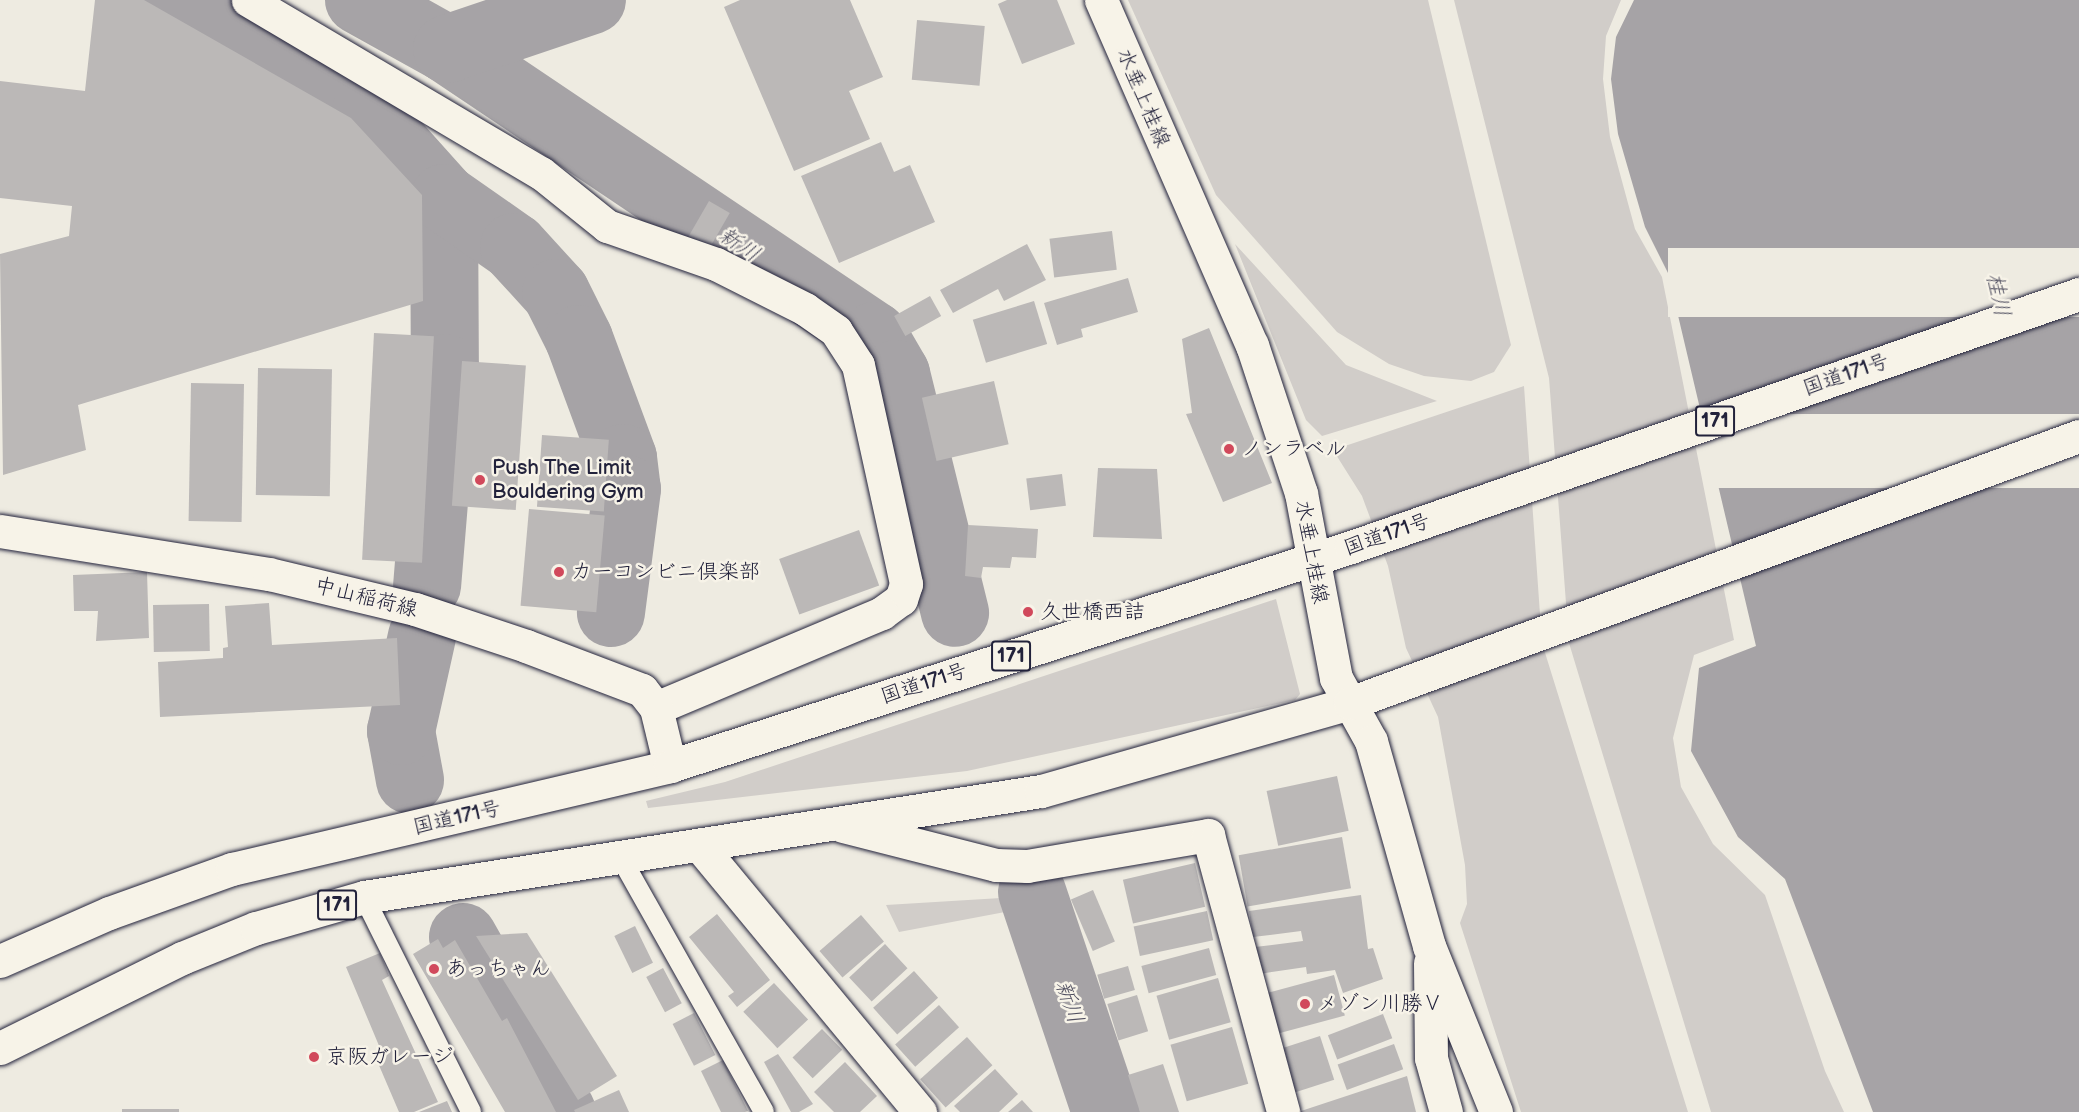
<!DOCTYPE html>
<html>
<head>
<meta charset="utf-8">
<style>
	body { margin:0 }
	#map { position:relative; width:2079px; height:1112px; overflow:hidden; background:#eeebe1; font-family:"Balsamiq Sans","Klee One",sans-serif }
	div>[style] { position:absolute }
	.green>* { inset:0; background:#d1cdc9 }
	.water>* { inset:0; background:#a6a3a6 }
	.pier>* { inset:0; background:#eeebe1; transform-origin:0 0 }
	.river>* { height:68px; margin:-34px; padding:0 34px; transform-origin:34px; border-radius:34px; background:#a6a3a6 }
	.building>* { inset:0; background:#bbb8b7; transform-origin:0 0 }
	.roads { filter:drop-shadow(0 0 2px #22223b) drop-shadow(0 0 2px #22223b) }
	.service>* { height:20px; margin:-10px; padding:0 10px; transform-origin:10px; border-radius:10px; background:#f7f3e8 }
	.minor>* { height:33px; margin:-16.5px; padding:0 16.5px; transform-origin:16.5px; border-radius:16.5px; background:#f7f3e8 }
	.secondary>* { height:33px; margin:-16.5px; padding:0 16.5px; transform-origin:16.5px; border-radius:16.5px; background:#f7f3e8 }
	.trunk>* { height:33px; margin:-16.5px; padding:0 16.5px; transform-origin:16.5px; border-radius:16.5px; background:#f7f3e8 }
	.dots>* { width:16px; height:16px; translate:-50% -50%; box-sizing:border-box; border:3px solid #f7f3e8; border-radius:50% }
	span { translate:-50% -50%; white-space:nowrap; text-align:center; line-height:1.15; -webkit-text-stroke:5px #f7f3e8; paint-order:stroke }
	.shield-label span { padding:2px 4px; background:#f7f3e8; border:2px solid; border-radius:4px; -webkit-text-stroke-width:0 }
	.shield-label { font-size:20px; color:#22223b; font-weight:700 }
	.street-label { font-size:21px; color:#22223b }
	.poi-label { font-size:21px; color:#22223b }
	.left { translate:0 -50%; text-align:left }
	.water-label { font-size:22px; color:#504f60; font-style:italic }
</style>
</head>
<body>
<div id="map">
	<div class="green">
		<i style="clip-path:polygon(1128px 0,1428px 0,1511px 345px,1494px 372px,1471px 381px,1424px 376px,1389px 364px,1337px 332px,1216px 195px)"></i>
		<i style="clip-path:polygon(1454px 0,1621px 0,1606px 36px,1603px 79px,1610px 137px,1635px 229px,1662px 277px,1734px 640px,1694px 655px,1673px 738px,1681px 787px,1713px 844px,1765px 895px,1825px 1071px,1844px 1112px,1711px 1112px,1569px 643px,1549px 378px)"></i>
		<i style="clip-path:polygon(1235px 244px,1346px 365px,1437px 401px,1322px 436px,1306px 420px)"></i>
		<i style="clip-path:polygon(1524px 386px,1542px 643px,1688px 1112px,1521px 1112px,1460px 923px,1467px 904px,1465px 865px,1438px 717px,1406px 648px,1388px 566px,1362px 496px,1333px 450px)"></i>
		<i style="clip-path:polygon(1276px 599px,1300px 694px,1295px 700px,967px 771px,648px 808px,646px 801px,725px 782px)"></i>
		<i style="clip-path:polygon(1001px 898px,1005px 912px,899px 932px,886px 905px)"></i>
	</div>
	<div class="water">
		<i style="clip-path:polygon(1634px 0,2079px 0,2079px 1112px,1873px 1112px,1785px 879px,1738px 837px,1691px 751px,1699px 668px,1756px 646px,1668px 273px,1645px 227px,1618px 134px,1611px 79px,1616px 37px)"></i>
	</div>
	<div class="pier">
		<i style="left:2079px;top:248px;width:69px;height:411px;rotate:90deg"></i>
		<i style="left:2079px;top:414px;width:74px;height:373px;rotate:90deg"></i>
	</div>
	<div class="river">
		<i style="left:170px;top:0;width:225px;rotate:29.5deg"></i>
		<i style="left:366px;top:111px;width:117px;rotate:48.1deg"></i>
		<i style="left:444px;top:198px;width:170px;rotate:89.7deg"></i>
		<i style="left:445px;top:368px;width:218px;rotate:94.7deg"></i>
		<i style="left:359px;top:0;width:101px;rotate:29.1deg"></i>
		<i style="left:447px;top:49px;width:514px;rotate:33.91deg"></i>
		<i style="left:874px;top:336px;width:44px;rotate:59.9deg"></i>
		<i style="left:896px;top:374px;width:246px;rotate:76.1deg"></i>
		<i style="left:447px;top:49px;width:153px;rotate:-18.7deg"></i>
		<i style="left:444px;top:198px;width:85px;rotate:35deg"></i>
		<i style="left:514px;top:247px;width:62px;rotate:47.6deg"></i>
		<i style="left:556px;top:293px;width:51px;rotate:63.4deg"></i>
		<i style="left:579px;top:339px;width:127px;rotate:69.7deg"></i>
		<i style="left:623px;top:458px;width:31px;rotate:83deg"></i>
		<i style="left:627px;top:489px;width:125px;rotate:97.4deg"></i>
		<i style="left:410px;top:780px;width:50px;rotate:-100.4deg"></i>
		<i style="left:401px;top:731px;width:97px;rotate:-77.5deg"></i>
		<i style="left:1032px;top:892px;width:232px;rotate:71.4deg"></i>
		<i style="left:463px;top:937px;width:201px;rotate:60.5deg"></i>
	</div>
	<div class="building">
		<i style="clip-path:polygon(95px 0,144px 0,351px 118px,422px 195px,423px 301px,78px 405px,86px 450px,3px 475px,0 254px,69px 236px,72px 206px,0 198px,0 81px,85px 91px)"></i>
		<i style="clip-path:polygon(740px 0,850px 0,883px 77px,849px 91px,870px 139px,794px 171px,724px 7px)"></i>
		<i style="clip-path:polygon(1007px 0,1057px 0,1075px 44px,1022px 64px,998px 4px)"></i>
		<i style="left:917px;top:20px;width:68px;height:60px;rotate:5deg"></i>
		<i style="clip-path:polygon(881px 142px,894px 172px,910px 165px,935px 222px,839px 263px,801px 176px)"></i>
		<i style="left:709px;top:201px;width:24px;height:41px;rotate:30deg"></i>
		<i style="left:1112px;top:231px;width:39px;height:63px;rotate:83deg"></i>
		<i style="clip-path:polygon(1027px 244px,1046px 280px,1004px 301px,998px 289px,953px 313px,940px 290px)"></i>
		<i style="clip-path:polygon(1128px 278px,1138px 312px,1081px 329px,1083px 337px,1057px 345px,1044px 303px)"></i>
		<i style="left:930px;top:296px;width:23px;height:41px;rotate:61deg"></i>
		<i style="left:1034px;top:301px;width:45px;height:64px;rotate:73deg"></i>
		<i style="clip-path:polygon(1209px 328px,1272px 483px,1223px 502px,1186px 414px,1192px 413px,1182px 339px)"></i>
		<i style="left:374px;top:333px;width:60px;height:227px;rotate:3deg"></i>
		<i style="left:462px;top:361px;width:64px;height:145px;rotate:4deg"></i>
		<i style="left:258px;top:368px;width:74px;height:127px;rotate:1deg"></i>
		<i style="left:994px;top:381px;width:65px;height:74px;rotate:77deg"></i>
		<i style="left:191px;top:383px;width:53px;height:138px;rotate:1deg"></i>
		<i style="left:542px;top:435px;width:67px;height:72px;rotate:4deg"></i>
		<i style="clip-path:polygon(1098px 468px,1157px 469px,1162px 539px,1093px 537px)"></i>
		<i style="left:1062px;top:474px;width:32px;height:36px;rotate:83deg"></i>
		<i style="left:529px;top:509px;width:76px;height:97px;rotate:5deg"></i>
		<i style="clip-path:polygon(968px 525px,1038px 529px,1036px 558px,1012px 557px,1010px 568px,983px 567px,981px 578px,965px 576px)"></i>
		<i style="left:859px;top:530px;width:59px;height:85px;rotate:70deg"></i>
		<i style="clip-path:polygon(147px 572px,149px 638px,96px 641px,98px 611px,74px 611px,73px 575px)"></i>
		<i style="clip-path:polygon(269px 603px,272px 645px,397px 638px,400px 705px,160px 717px,158px 662px,223px 658px,223px 648px,228px 647px,225px 606px)"></i>
		<i style="left:209px;top:604px;width:47px;height:56px;rotate:89deg"></i>
		<i style="left:1337px;top:776px;width:56px;height:72px;rotate:78deg"></i>
		<i style="left:1342px;top:837px;width:52px;height:105px;rotate:80deg"></i>
		<i style="left:1195px;top:863px;width:45px;height:74px;rotate:77deg"></i>
		<i style="left:1093px;top:890px;width:56px;height:24px;rotate:67deg"></i>
		<i style="clip-path:polygon(1361px 895px,1368px 949px,1373px 948px,1383px 979px,1343px 993px,1335px 970px,1307px 974px,1306px 967px,1259px 974px,1255px 947px,1303px 941px,1301px 931px,1253px 937px,1249px 911px)"></i>
		<i style="left:1207px;top:911px;width:30px;height:75px;rotate:78deg"></i>
		<i style="clip-path:polygon(717px 914px,770px 980px,737px 1007px,728px 996px,734px 992px,689px 937px)"></i>
		<i style="left:861px;top:915px;width:35px;height:55px;rotate:49deg"></i>
		<i style="left:635px;top:926px;width:41px;height:23px;rotate:64deg"></i>
		<i style="clip-path:polygon(527px 933px,617px 1076px,578px 1100px,476px 936px)"></i>
		<i style="clip-path:polygon(438px 939px,443px 948px,455px 940px,502px 1021px,507px 1018px,556px 1112px,505px 1112px,413px 954px)"></i>
		<i style="left:885px;top:944px;width:33px;height:49px;rotate:47deg"></i>
		<i style="left:1209px;top:948px;width:28px;height:70px;rotate:75deg"></i>
		<i style="clip-path:polygon(380px 953px,389px 976px,382px 980px,438px 1102px,414px 1112px,399px 1112px,378px 1063px,385px 1060px,346px 967px)"></i>
		<i style="left:1128px;top:966px;width:25px;height:32px;rotate:74deg"></i>
		<i style="left:663px;top:968px;width:40px;height:19px;rotate:62deg"></i>
		<i style="left:914px;top:971px;width:36px;height:55px;rotate:48deg"></i>
		<i style="left:1334px;top:975px;width:42px;height:71px;rotate:75deg"></i>
		<i style="left:1218px;top:978px;width:46px;height:64px;rotate:74deg"></i>
		<i style="left:774px;top:983px;width:50px;height:42px;rotate:47deg"></i>
		<i style="left:1137px;top:995px;width:38px;height:31px;rotate:73deg"></i>
		<i style="left:939px;top:1005px;width:30px;height:59px;rotate:48deg"></i>
		<i style="left:694px;top:1013px;width:47px;height:24px;rotate:63deg"></i>
		<i style="left:1383px;top:1014px;width:26px;height:59px;rotate:69deg"></i>
		<i style="left:1232px;top:1027px;width:59px;height:64px;rotate:74deg"></i>
		<i style="left:822px;top:1029px;width:29px;height:41px;rotate:46deg"></i>
		<i style="left:1320px;top:1036px;width:46px;height:44px;rotate:72deg"></i>
		<i style="left:967px;top:1037px;width:38px;height:63px;rotate:48deg"></i>
		<i style="left:1394px;top:1044px;width:27px;height:60px;rotate:70deg"></i>
		<i style="clip-path:polygon(778px 1054px,813px 1104px,799px 1112px,791px 1112px,764px 1062px)"></i>
		<i style="clip-path:polygon(723px 1060px,748px 1111px,745px 1112px,721px 1112px,701px 1071px)"></i>
		<i style="clip-path:polygon(845px 1062px,877px 1096px,860px 1112px,834px 1112px,814px 1092px)"></i>
		<i style="clip-path:polygon(1163px 1064px,1179px 1112px,1140px 1112px,1128px 1075px)"></i>
		<i style="clip-path:polygon(995px 1069px,1018px 1094px,999px 1112px,960px 1112px,954px 1106px)"></i>
		<i style="clip-path:polygon(1407px 1076px,1416px 1112px,1298px 1112px)"></i>
		<i style="clip-path:polygon(619px 1090px,629px 1112px,575px 1112px,574px 1110px)"></i>
		<i style="clip-path:polygon(1022px 1100px,1033px 1112px,1008px 1112px)"></i>
		<i style="clip-path:polygon(447px 1101px,452px 1112px,419px 1112px)"></i>
		<i style="left:122px;top:1109px;width:57px;height:3px"></i>
	</div>
	<div class="roads">
		<div class="service">
			<i style="left:621px;top:858px;width:291px;rotate:60.6deg"></i>
			<i style="left:364px;top:897px;width:240px;rotate:63.5deg"></i>
		</div>
		<div class="minor">
			<i style="left:248px;top:0;width:340px;rotate:30.6deg"></i>
			<i style="left:541px;top:173px;width:85px;rotate:38.8deg"></i>
			<i style="left:607px;top:226px;width:115px;rotate:19.2deg"></i>
			<i style="left:716px;top:264px;width:100px;rotate:26.8deg"></i>
			<i style="left:805px;top:309px;width:38px;rotate:35deg"></i>
			<i style="left:836px;top:331px;width:40px;rotate:57.1deg"></i>
			<i style="left:858px;top:365px;width:224px;rotate:77.6deg"></i>
			<i style="left:906px;top:584px;width:16px;rotate:108deg"></i>
			<i style="left:901px;top:599px;width:24px;rotate:144deg"></i>
			<i style="left:882px;top:613px;width:245px;rotate:157.2deg"></i>
			<i style="left:843px;top:826px;width:158px;rotate:14.3deg"></i>
			<i style="left:996px;top:865px;width:31px;rotate:2deg"></i>
			<i style="left:1027px;top:866px;width:184px;rotate:-9.7deg"></i>
			<i style="left:1208px;top:835px;width:287px;rotate:74.8deg"></i>
			<i style="left:699px;top:845px;width:347px;rotate:50.4deg"></i>
		</div>
		<div class="secondary">
			<i style="left:1101px;top:0;width:377px;rotate:66.4deg"></i>
			<i style="left:1252px;top:345px;width:156px;rotate:71.7deg"></i>
			<i style="left:1301px;top:493px;width:188px;rotate:79.3deg"></i>
			<i style="left:1336px;top:678px;width:72px;rotate:60.9deg"></i>
			<i style="left:1371px;top:741px;width:213px;rotate:74.2deg"></i>
			<i style="left:1429px;top:946px;width:179px;rotate:68deg"></i>
			<i style="left:0;top:531px;width:272px;rotate:9.1deg"></i>
			<i style="left:269px;top:574px;width:150px;rotate:13.5deg"></i>
			<i style="left:415px;top:609px;width:117px;rotate:18.4deg"></i>
			<i style="left:526px;top:646px;width:124px;rotate:20.8deg"></i>
			<i style="left:642px;top:690px;width:23px;rotate:52deg"></i>
			<i style="left:656px;top:708px;width:60px;rotate:76.4deg"></i>
			<i style="left:1430px;top:963px;width:95px;rotate:89.4deg"></i>
			<i style="left:1431px;top:1058px;width:56px;rotate:74.5deg"></i>
		</div>
		<div class="trunk">
			<i style="left:0;top:961px;width:119px;rotate:-23.8deg"></i>
			<i style="left:109px;top:913px;width:131px;rotate:-19.7deg"></i>
			<i style="left:232px;top:869px;width:450px;rotate:-13.2deg"></i>
			<i style="left:670px;top:766px;width:715px;rotate:-17.83deg"></i>
			<i style="left:1351px;top:547px;width:771px;rotate:-19.16deg"></i>
			<i style="left:0;top:1048px;width:203px;rotate:-26.3deg"></i>
			<i style="left:182px;top:958px;width:80px;rotate:-22.1deg"></i>
			<i style="left:256px;top:928px;width:112px;rotate:-16deg"></i>
			<i style="left:364px;top:897px;width:685px;rotate:-8.9deg"></i>
			<i style="left:1041px;top:791px;width:321px;rotate:-15.9deg"></i>
			<i style="left:1350px;top:703px;width:776px;rotate:-20.12deg"></i>
		</div>
	</div>
	<div class="dots">
		<i style="left:1229px;top:449px;background:#d1495b"></i>
		<i style="left:480px;top:480px;background:#d1495b"></i>
		<i style="left:559px;top:572px;background:#d1495b"></i>
		<i style="left:1028px;top:612px;background:#d1495b"></i>
		<i style="left:434px;top:969px;background:#d1495b"></i>
		<i style="left:1305px;top:1004px;background:#d1495b"></i>
		<i style="left:314px;top:1057px;background:#d1495b"></i>
	</div>
	<div class="shield-label">
		<span style="left:1715px;top:421px">171</span>
		<span style="left:1011px;top:656px">171</span>
		<span style="left:337px;top:905px">171</span>
	</div>
	<div class="street-label">
		<span style="left:1143px;top:98px;rotate:67deg">水垂上桂線</span>
		<span style="left:1846px;top:375px;rotate:-19deg">国道171号</span>
		<span style="left:1387px;top:535px;rotate:-19deg">国道171号</span>
		<span style="left:1311px;top:552px;rotate:80deg">水垂上桂線</span>
		<span style="left:366px;top:598px;rotate:14deg">中山稲荷線</span>
		<span style="left:924px;top:684px;rotate:-18deg">国道171号</span>
		<span style="left:457px;top:818px;rotate:-13deg">国道171号</span>
	</div>
	<div class="poi-label">
		<span class="left" style="left:1241px;top:449px">ノンラベル</span>
		<span class="left" style="left:492px;top:480px">Push The Limit<br>Bouldering Gym</span>
		<span class="left" style="left:571px;top:572px">カーコンビニ倶楽部</span>
		<span class="left" style="left:1040px;top:612px">久世橋西詰</span>
		<span class="left" style="left:446px;top:969px">あっちゃん</span>
		<span class="left" style="left:1317px;top:1004px">メゾン川勝Ⅴ</span>
		<span class="left" style="left:326px;top:1057px">京阪ガレージ</span>
	</div>
	<div class="water-label">
		<span style="left:739px;top:245px;rotate:34deg">新川</span>
		<span style="left:1998px;top:295px;rotate:78deg">桂川</span>
		<span style="left:1069px;top:1002px;rotate:71deg">新川</span>
	</div>
</div>
</body>
</html>
